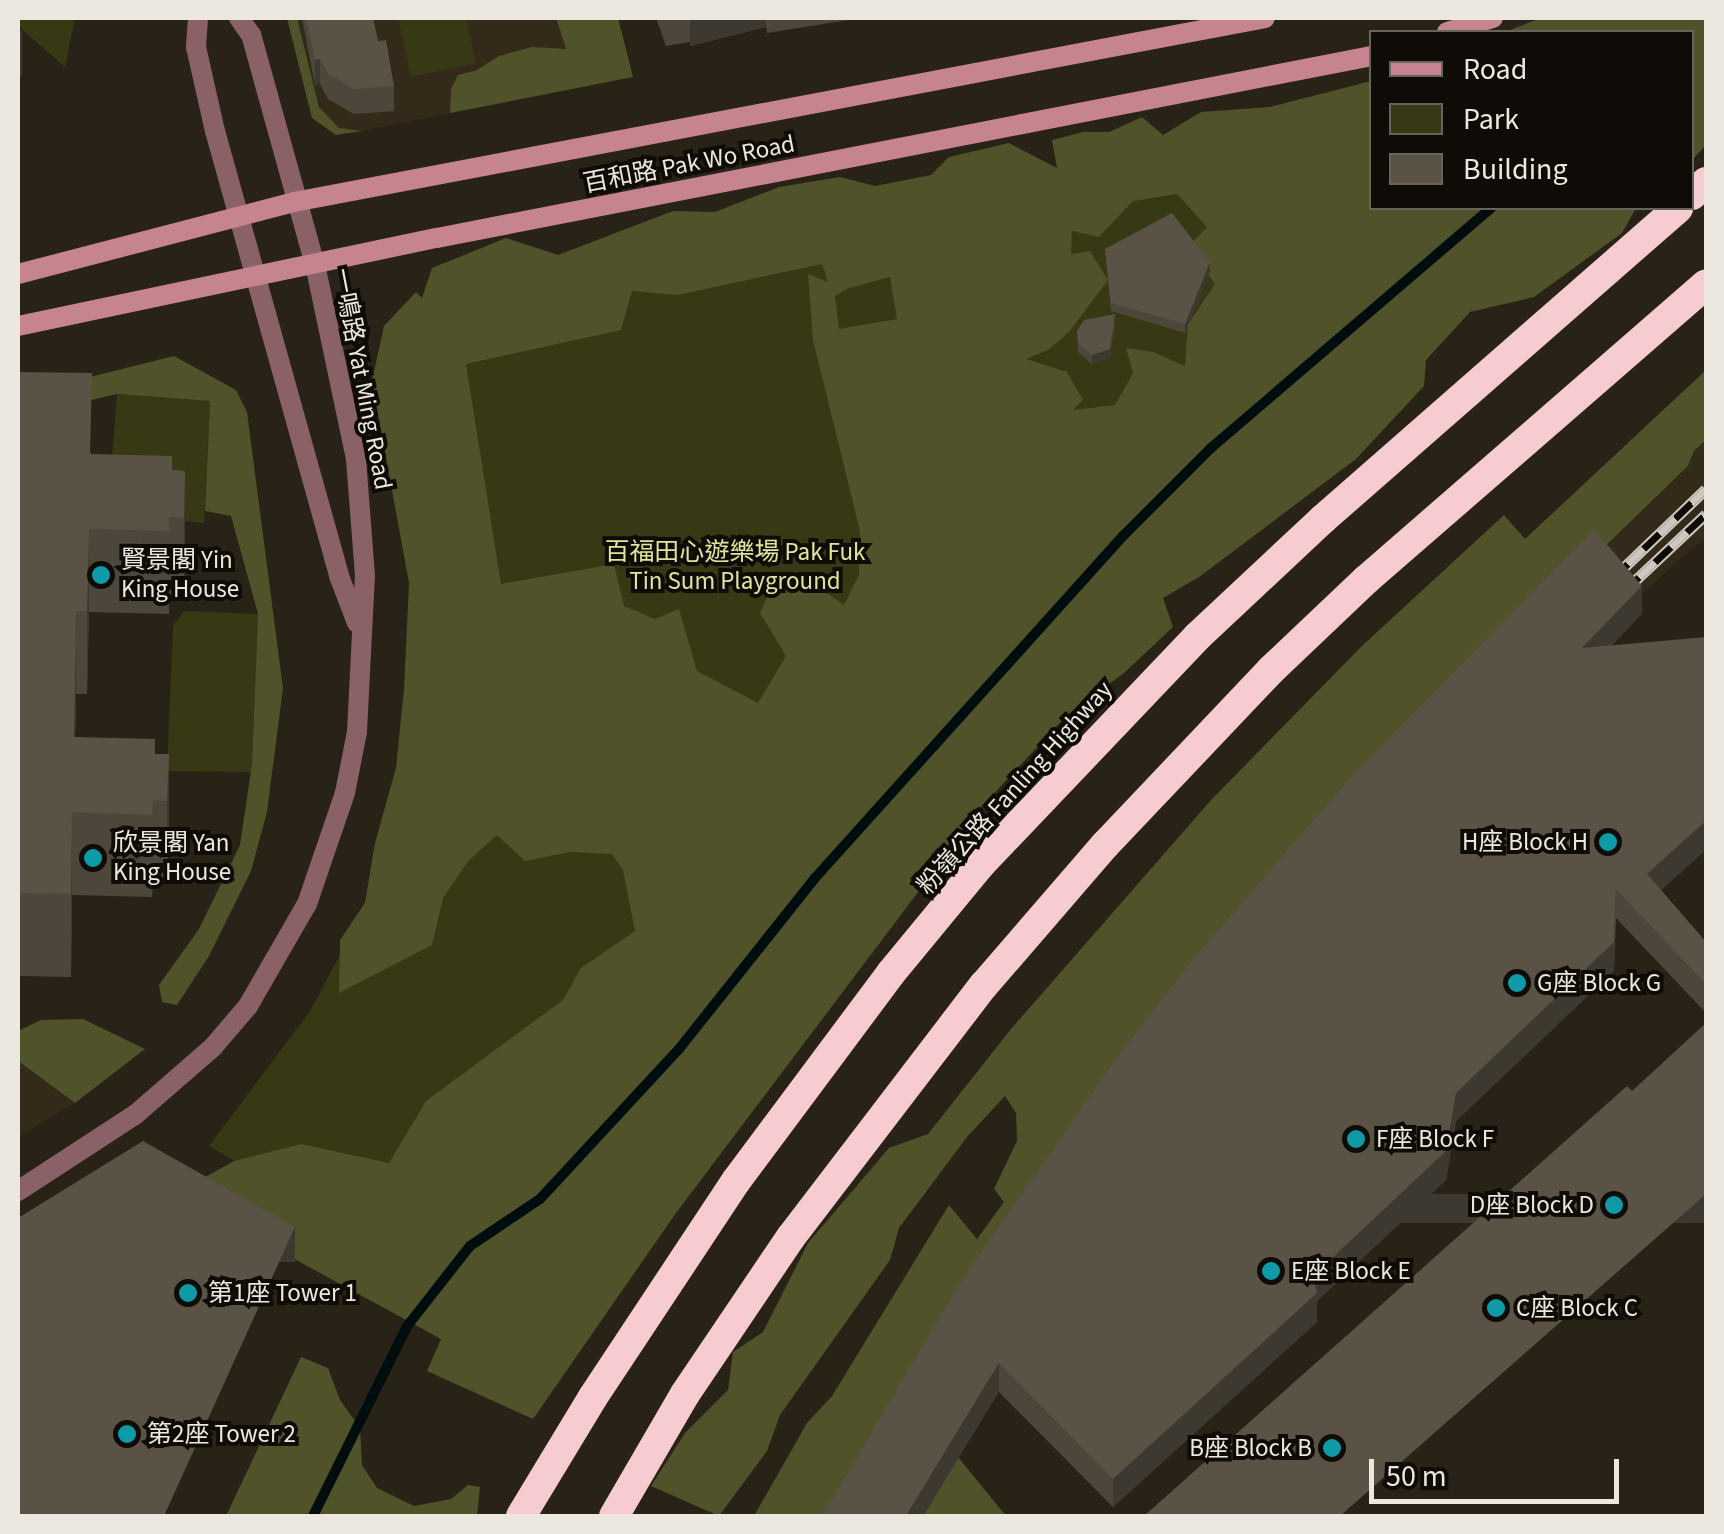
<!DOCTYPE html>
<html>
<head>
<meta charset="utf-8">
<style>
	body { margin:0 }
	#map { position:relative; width:1724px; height:1534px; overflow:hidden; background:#292217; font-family:"Source Sans 3","Noto Sans TC",sans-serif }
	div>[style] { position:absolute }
	.built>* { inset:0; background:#342a19 }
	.green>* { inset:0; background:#373814 }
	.forest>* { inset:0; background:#505229 }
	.stream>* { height:10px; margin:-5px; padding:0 5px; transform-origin:5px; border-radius:5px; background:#000d0f }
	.tertiary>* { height:20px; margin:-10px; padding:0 10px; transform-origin:10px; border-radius:10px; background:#8a6167 }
	.secondary>* { height:20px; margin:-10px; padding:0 10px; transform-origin:10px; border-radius:10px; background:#c6848e }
	.motorway>* { height:30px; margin:-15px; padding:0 15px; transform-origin:15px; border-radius:15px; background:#f6ccd1 }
	.rail>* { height:11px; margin-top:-5.5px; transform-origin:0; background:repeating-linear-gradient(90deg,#0f0c07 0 22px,#ccc8bf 0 44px); box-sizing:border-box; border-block:2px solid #ccc8bf }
	.wall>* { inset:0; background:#4d473b }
	.shaded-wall>* { inset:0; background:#3e3930; transform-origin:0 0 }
	.building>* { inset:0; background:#595245 }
	.dots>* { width:28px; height:28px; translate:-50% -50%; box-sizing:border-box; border:5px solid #0f0c07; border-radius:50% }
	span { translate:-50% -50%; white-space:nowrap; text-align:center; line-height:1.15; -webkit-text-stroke:8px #0f0c07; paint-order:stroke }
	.street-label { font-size:25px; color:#ece8e0 }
	.park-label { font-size:25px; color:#e0e39d }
	.poi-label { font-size:25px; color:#ece8e0 }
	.left { translate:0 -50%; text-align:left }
	.right { translate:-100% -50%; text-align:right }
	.frame { position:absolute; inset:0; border:20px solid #ece8e0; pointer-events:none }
	.legend { position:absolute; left:1369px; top:30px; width:325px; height:180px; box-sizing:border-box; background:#0f0c07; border:2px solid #67645e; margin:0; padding:12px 18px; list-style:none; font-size:30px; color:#ece8e0 }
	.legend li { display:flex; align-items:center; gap:20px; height:50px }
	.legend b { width:50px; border:2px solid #67645e }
	.scale { position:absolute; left:1369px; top:1459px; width:250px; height:45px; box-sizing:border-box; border:5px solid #ece8e0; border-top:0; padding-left:12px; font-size:30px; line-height:35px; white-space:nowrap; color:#ece8e0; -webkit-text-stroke:8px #0f0c07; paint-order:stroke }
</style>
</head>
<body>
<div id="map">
	<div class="built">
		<i style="clip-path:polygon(297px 18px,618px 18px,633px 77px,362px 131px,339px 128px,320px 111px)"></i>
		<i style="clip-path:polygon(1706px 440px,1706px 537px,1632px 602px,1594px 557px,1688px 467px,1694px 452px)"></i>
		<i style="clip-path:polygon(18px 1061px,75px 1103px,18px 1137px)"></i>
	</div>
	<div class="green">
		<i style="clip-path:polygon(18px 18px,75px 18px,65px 67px,18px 26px)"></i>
		<i style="clip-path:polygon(398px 18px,466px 18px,476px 63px,411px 77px)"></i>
		<i style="clip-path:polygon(1061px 178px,1372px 208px,1284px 469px,1138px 602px,546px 1347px,209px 1146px,310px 1011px,359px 919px,406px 779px,416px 573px,389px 347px)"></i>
		<i style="clip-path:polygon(117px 394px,210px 401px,204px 523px,122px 516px,109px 496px)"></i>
		<i style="clip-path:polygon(184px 611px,258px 614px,252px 772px,167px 771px,173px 626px)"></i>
	</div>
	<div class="forest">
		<i style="clip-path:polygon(287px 18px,297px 18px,319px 107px,339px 128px,362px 131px,336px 135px,312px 118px)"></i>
		<i style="clip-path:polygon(556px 18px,618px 18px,633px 77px,450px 113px,451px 89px,458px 75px,477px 70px,499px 56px,532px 47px,566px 49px)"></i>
		<i style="clip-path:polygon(1541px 18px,1706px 18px,1706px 145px,1692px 160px,1692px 32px,1505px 32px)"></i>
		<i style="clip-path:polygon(evenodd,1371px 81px,1372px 208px,1636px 208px,1622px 233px,1534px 297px,1470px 312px,1426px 360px,1424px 386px,1356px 459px,1199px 577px,1163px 598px,1173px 627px,1124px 673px,1067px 715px,986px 802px,676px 1213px,533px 1419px,427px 1371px,441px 1339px,175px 1194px,234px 1161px,301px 1144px,389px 1163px,426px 1101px,563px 1000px,581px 968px,635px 931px,623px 870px,612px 854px,570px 852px,525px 861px,497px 835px,469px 860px,443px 898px,432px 945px,339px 993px,340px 940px,365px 903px,375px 843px,396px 768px,404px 689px,409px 583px,372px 381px,384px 326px,416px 292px,422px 298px,432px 268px,506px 238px,558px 255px,673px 211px,715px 212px,779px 187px,840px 177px,875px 186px,931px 175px,949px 157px,1009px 143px,1057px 168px,1052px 140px,1083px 132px,1109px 132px,1142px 117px,1163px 135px,1201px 112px,1270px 107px,1371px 81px,1177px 194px,1207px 227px,1188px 247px,1215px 284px,1188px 324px,1185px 366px,1153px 352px,1126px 348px,1133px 373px,1115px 405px,1073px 410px,1083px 400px,1067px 372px,1026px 359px,1048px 350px,1069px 332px,1108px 280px,1090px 251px,1071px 254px,1072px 231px,1099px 237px,1133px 201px,1177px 194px,1371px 81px,822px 264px,828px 282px,808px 274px,813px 340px,860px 531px,859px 575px,844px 605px,817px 586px,775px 580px,760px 613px,786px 656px,758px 703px,697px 671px,679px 609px,655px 619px,624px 606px,614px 564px,501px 584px,466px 364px,621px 330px,632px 291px,677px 295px,822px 264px,1371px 81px,890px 277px,897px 319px,839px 329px,835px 296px,849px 288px,890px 277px)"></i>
		<i style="clip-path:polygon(174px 356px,236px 390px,247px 412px,283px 688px,267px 812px,251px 871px,209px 956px,177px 1005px,162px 1002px,159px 985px,199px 929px,240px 845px,252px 764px,258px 614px,231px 516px,205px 511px,210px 401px,117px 394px,70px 405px,18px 395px)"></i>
		<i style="clip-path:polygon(1706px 370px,1706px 440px,1694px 451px,1688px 466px,1594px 557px,838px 1516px,754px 1516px,807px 1423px,832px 1396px,949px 1205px,977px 1239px,1004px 1202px,994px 1189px,1017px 1141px,1016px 1113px,1005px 1096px,967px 1137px,899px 1228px,890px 1260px,780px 1415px,767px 1451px,719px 1516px,651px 1486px,685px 1433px,728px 1390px,733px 1352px,763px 1332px,808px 1243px,889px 1148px,928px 1134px,1011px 1029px,1212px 799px,1363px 645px,1504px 515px,1525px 539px)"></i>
		<i style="clip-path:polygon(83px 1019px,145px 1049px,75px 1103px,18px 1061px,18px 1031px,41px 1020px)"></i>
		<i style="clip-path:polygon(301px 1357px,328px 1368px,340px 1400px,360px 1428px,362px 1465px,377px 1488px,414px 1506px,451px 1499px,468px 1485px,480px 1487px,477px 1516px,226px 1516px)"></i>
		<i style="clip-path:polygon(958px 1457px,1006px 1516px,923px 1516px)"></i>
	</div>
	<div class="stream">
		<i style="left:313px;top:1516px;width:213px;rotate:-63.6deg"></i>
		<i style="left:408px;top:1325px;width:100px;rotate:-51.9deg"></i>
		<i style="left:470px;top:1246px;width:84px;rotate:-33.9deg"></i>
		<i style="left:540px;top:1199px;width:205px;rotate:-47.2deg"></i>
		<i style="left:679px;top:1049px;width:218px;rotate:-51.5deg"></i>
		<i style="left:815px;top:878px;width:462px;rotate:-48deg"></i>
		<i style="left:1124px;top:535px;width:123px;rotate:-45deg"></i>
		<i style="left:1211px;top:448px;width:369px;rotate:-40.6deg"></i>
	</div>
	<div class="tertiary">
		<i style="left:198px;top:18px;width:29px;rotate:94deg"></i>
		<i style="left:196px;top:47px;width:86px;rotate:77.3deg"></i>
		<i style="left:215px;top:131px;width:462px;rotate:74.4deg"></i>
		<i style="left:339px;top:576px;width:50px;rotate:69deg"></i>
		<i style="left:18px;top:1191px;width:141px;rotate:-33.1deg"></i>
		<i style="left:136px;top:1114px;width:102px;rotate:-41deg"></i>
		<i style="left:213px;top:1047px;width:54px;rotate:-49.5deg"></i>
		<i style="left:248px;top:1006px;width:118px;rotate:-60deg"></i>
		<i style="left:307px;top:904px;width:117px;rotate:-71.1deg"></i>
		<i style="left:345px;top:793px;width:62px;rotate:-78.9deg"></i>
		<i style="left:357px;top:732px;width:156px;rotate:-87.1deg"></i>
		<i style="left:365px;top:576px;width:117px;rotate:-94.4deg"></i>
		<i style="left:356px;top:459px;width:198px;rotate:-101.9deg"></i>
		<i style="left:315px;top:265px;width:239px;rotate:-105.5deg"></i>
		<i style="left:251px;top:35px;width:21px;rotate:-125deg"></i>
	</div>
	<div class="secondary">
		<i style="left:1447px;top:32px;width:48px;rotate:-16.9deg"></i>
		<i style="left:18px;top:274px;width:285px;rotate:-14.6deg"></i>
		<i style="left:294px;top:202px;width:988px;rotate:-10.73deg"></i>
		<i style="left:18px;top:326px;width:428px;rotate:-11.9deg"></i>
		<i style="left:437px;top:238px;width:953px;rotate:-11.02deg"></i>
	</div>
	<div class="motorway">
		<i style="left:1692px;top:195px;width:19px;rotate:-43deg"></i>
		<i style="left:521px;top:1516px;width:139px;rotate:-58.8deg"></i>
		<i style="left:593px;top:1397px;width:259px;rotate:-56.5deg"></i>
		<i style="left:736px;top:1181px;width:259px;rotate:-53.3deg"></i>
		<i style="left:891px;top:973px;width:140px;rotate:-50.5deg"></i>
		<i style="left:980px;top:865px;width:316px;rotate:-46.4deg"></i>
		<i style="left:1198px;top:636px;width:171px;rotate:-43.1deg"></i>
		<i style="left:1323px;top:519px;width:472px;rotate:-41.2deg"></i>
		<i style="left:614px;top:1516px;width:141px;rotate:-59.8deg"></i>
		<i style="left:685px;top:1394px;width:189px;rotate:-56deg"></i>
		<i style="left:791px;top:1237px;width:317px;rotate:-52.6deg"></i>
		<i style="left:984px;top:985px;width:185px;rotate:-49.2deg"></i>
		<i style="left:1105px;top:845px;width:241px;rotate:-46.5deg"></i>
		<i style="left:1271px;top:670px;width:132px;rotate:-43.5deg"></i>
		<i style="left:1367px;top:579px;width:449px;rotate:-41deg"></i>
	</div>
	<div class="rail">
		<i style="left:1612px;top:579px;width:130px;rotate:-43.8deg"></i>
		<i style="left:1623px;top:592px;width:114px;rotate:-43.2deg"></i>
	</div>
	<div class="wall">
		<i style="clip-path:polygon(302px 18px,373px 18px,378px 41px,394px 86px,394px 111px,354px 114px,328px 99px,320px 84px,315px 85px)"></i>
		<i style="clip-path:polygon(656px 18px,861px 18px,767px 33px,766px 27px,690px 46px,690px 42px,666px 46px)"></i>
		<i style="clip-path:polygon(1105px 249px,1210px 271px,1185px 333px,1111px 311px)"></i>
		<i style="clip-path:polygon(1115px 323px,1110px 358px,1092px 364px,1078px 352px,1077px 331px)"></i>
		<i style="clip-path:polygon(18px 372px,92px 454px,172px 470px,185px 471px,184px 600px,169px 600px,169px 614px,89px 612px,87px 694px,76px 694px,75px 737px,155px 754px,169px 754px,167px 883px,153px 883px,152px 897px,72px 895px,71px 977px,18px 976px)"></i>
		<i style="clip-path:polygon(1642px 614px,1612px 645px,1661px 890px,1706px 942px,1706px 1013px,1616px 918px,1614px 971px,1456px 1121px,1446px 1180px,1317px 1301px,1317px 1322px,1113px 1507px,999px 1392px,961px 1281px)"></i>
	</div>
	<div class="shaded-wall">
		<i style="clip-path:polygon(690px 18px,766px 18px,766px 27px,690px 46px)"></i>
		<i style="clip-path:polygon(22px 30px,22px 76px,18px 80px,18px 34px)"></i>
		<i style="left:320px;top:59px;width:25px;height:5px;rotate:90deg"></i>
		<i style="clip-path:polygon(1210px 262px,1210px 271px,1185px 333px,1185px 324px)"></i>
		<i style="clip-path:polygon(1115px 314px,1110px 358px,1092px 364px,1092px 355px)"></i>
		<i style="clip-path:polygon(185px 471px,185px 553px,184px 600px,184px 518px)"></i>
		<i style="clip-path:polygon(89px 529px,89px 612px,87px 694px,87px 611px)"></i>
		<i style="clip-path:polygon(1642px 586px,1642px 614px,1582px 676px,1582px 648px)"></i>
		<i style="clip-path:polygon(76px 611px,76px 694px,74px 819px,74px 737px)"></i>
		<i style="clip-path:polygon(169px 754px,169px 837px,167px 883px,167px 801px)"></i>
		<i style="clip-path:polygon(72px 812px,72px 895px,71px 977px,71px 894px)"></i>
		<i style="clip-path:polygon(1706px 821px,1706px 850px,1647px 903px,1647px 874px)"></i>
		<i style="clip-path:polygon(1616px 889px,1614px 971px,1456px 1121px,1446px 1180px,1317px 1301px,1317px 1322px,1113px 1507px,1113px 1479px,1313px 1276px)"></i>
		<i style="left:1706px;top:1194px;width:29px;height:487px;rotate:90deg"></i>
		<i style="left:295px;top:1227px;width:35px;height:317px;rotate:90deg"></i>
		<i style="clip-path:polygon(999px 1363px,999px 1392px,923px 1516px,906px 1516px)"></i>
	</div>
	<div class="building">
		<i style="clip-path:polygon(306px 18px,373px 18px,378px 41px,386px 40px,394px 86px,354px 89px,328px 74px,320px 59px,315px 60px)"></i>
		<i style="clip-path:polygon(1172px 213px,1210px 262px,1185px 324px,1111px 303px,1105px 249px)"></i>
		<i style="clip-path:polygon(1115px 314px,1110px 349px,1092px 355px,1078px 343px,1077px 331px,1084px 320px)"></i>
		<i style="clip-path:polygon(18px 372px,92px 373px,90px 454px,172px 456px,172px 470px,185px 471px,184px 518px,169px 517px,169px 531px,89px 529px,87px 611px,76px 611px,74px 737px,155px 739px,155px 754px,169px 754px,167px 801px,153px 800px,152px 815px,72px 812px,71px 894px,18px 893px)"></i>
		<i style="clip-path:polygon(1594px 529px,1642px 586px,1582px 648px,1706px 637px,1706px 821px,1647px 874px,1706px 942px,1706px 984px,1616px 889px,1614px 942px,1456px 1093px,1446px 1151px,1313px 1276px,1317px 1293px,1113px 1479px,999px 1363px,906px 1516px,822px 1516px,961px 1281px,1118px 1056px,1194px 958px,1352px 776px)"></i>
		<i style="clip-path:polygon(1706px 1023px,1706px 1194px,1340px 1516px,1144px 1516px,1627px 1086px,1632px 1091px)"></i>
		<i style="clip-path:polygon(143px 1141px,295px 1227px,164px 1516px,18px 1516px,18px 1218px)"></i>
	</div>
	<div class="dots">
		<i style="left:101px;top:575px;background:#0f9aa8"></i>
		<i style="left:1608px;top:842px;background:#0f9aa8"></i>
		<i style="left:93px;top:858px;background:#0f9aa8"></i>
		<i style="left:1517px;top:983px;background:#0f9aa8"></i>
		<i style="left:1356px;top:1139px;background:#0f9aa8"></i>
		<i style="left:1614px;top:1205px;background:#0f9aa8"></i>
		<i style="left:1271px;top:1271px;background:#0f9aa8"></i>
		<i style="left:188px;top:1293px;background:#0f9aa8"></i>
		<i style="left:1496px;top:1308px;background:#0f9aa8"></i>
		<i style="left:127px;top:1434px;background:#0f9aa8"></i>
		<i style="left:1332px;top:1448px;background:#0f9aa8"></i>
	</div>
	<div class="street-label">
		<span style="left:689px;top:164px;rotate:-11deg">百和路 Pak Wo Road</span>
		<span style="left:362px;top:379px;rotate:79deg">一鳴路 Yat Ming Road</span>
		<span style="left:1015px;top:788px;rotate:-48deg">粉嶺公路 Fanling Highway</span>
	</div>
	<div class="park-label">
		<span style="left:735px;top:567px">百福田心遊樂場 Pak Fuk<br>Tin Sum Playground</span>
	</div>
	<div class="poi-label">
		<span class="left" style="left:121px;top:575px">賢景閣 Yin<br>King House</span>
		<span class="right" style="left:1588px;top:842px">H座 Block H</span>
		<span class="left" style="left:113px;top:858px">欣景閣 Yan<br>King House</span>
		<span class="left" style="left:1537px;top:983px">G座 Block G</span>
		<span class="left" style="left:1376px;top:1139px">F座 Block F</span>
		<span class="right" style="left:1594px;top:1205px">D座 Block D</span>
		<span class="left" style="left:1291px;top:1271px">E座 Block E</span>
		<span class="left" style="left:208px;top:1293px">第1座 Tower 1</span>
		<span class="left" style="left:1516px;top:1308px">C座 Block C</span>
		<span class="left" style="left:147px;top:1434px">第2座 Tower 2</span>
		<span class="right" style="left:1312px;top:1448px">B座 Block B</span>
	</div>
	<div class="frame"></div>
	<ul class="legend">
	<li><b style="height:12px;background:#c6848e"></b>Road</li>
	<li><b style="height:28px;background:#373814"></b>Park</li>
	<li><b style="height:28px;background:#595245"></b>Building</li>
	</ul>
	<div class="scale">50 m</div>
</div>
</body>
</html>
